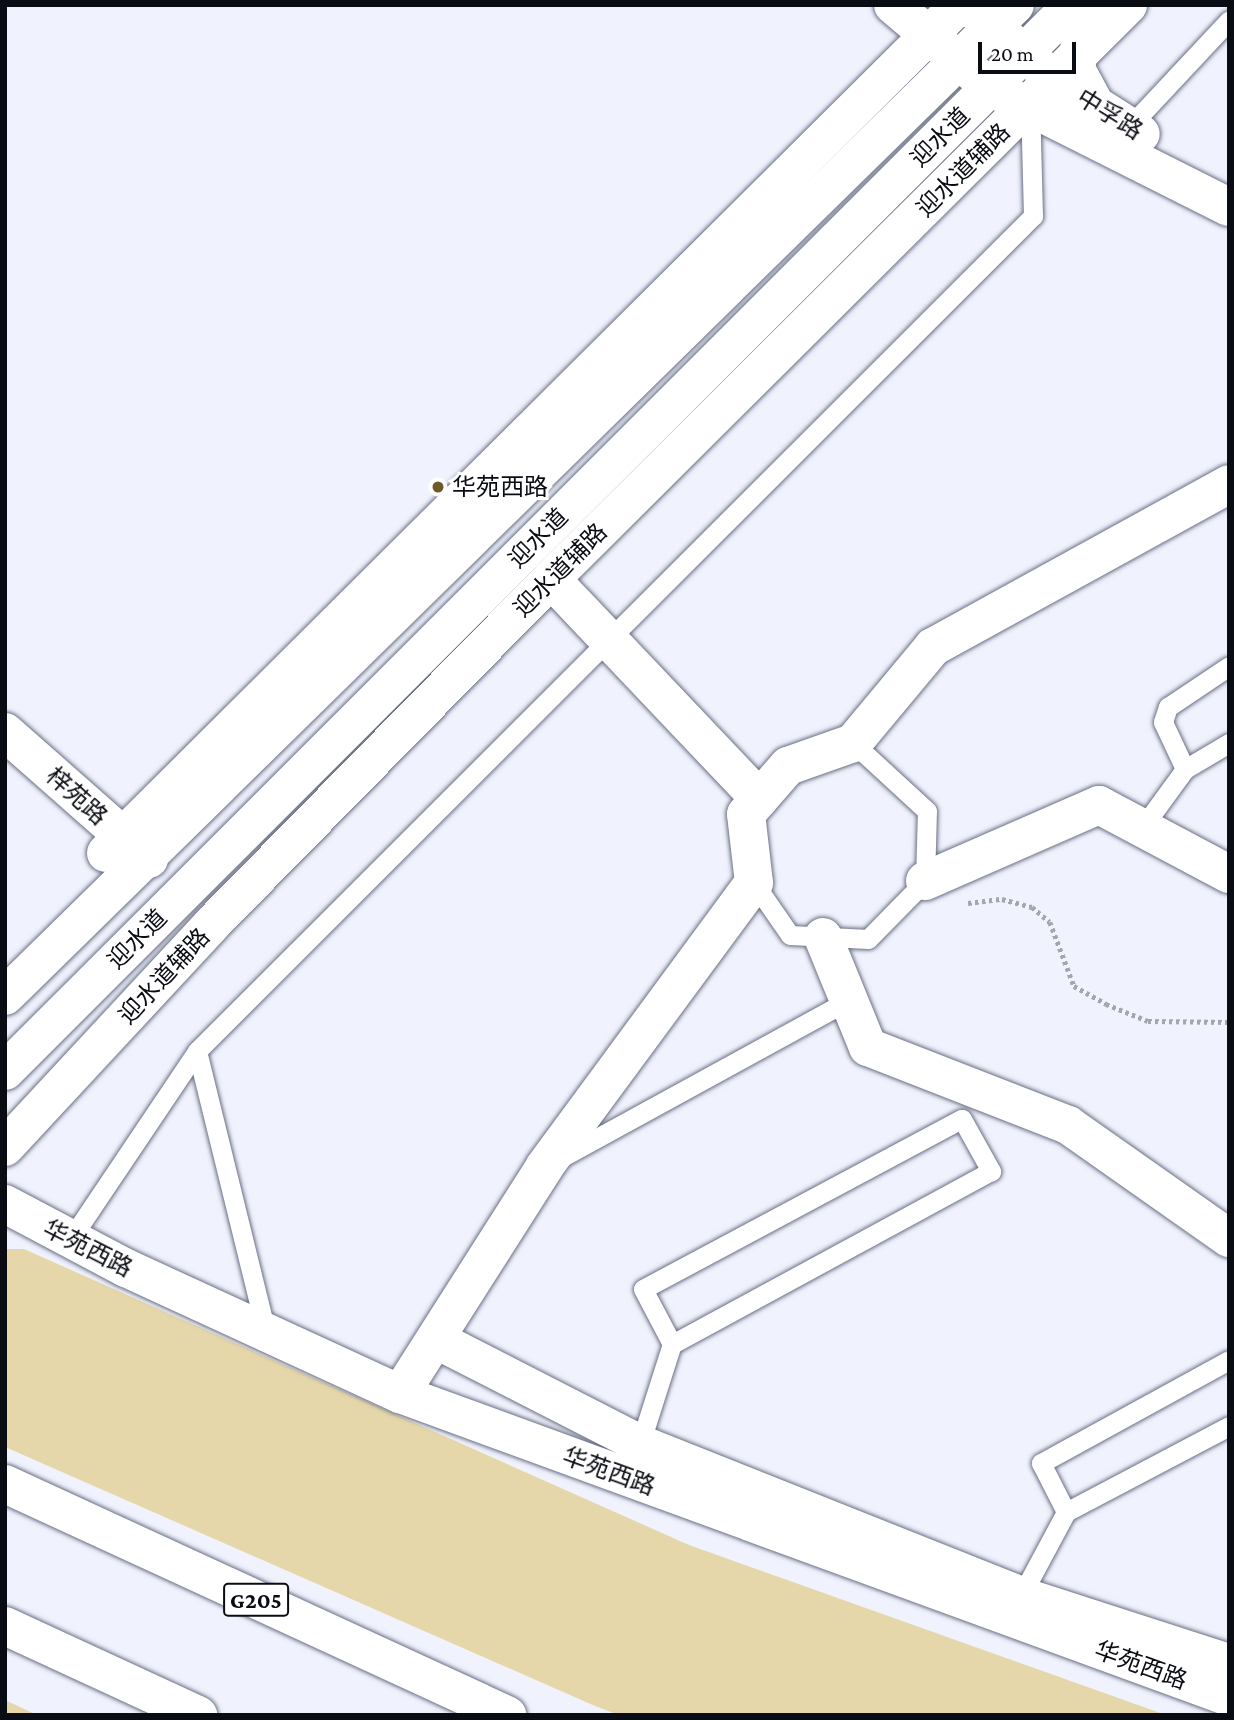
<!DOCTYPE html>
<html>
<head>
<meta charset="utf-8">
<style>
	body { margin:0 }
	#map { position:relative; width:1234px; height:1720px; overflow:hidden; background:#f0f3fd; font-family:"Crimson Pro","Noto Sans SC",serif }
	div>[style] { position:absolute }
	.green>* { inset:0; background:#e6d7aa }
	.path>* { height:4.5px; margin-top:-2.25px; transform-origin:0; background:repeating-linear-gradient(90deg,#a3a6af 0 3.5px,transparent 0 7px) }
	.roads { filter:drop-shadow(0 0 2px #696f84) drop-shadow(0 0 2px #696f84) }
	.lane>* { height:19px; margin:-9.5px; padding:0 9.5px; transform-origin:9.5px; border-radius:9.5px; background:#fff }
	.street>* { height:38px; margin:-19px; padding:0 19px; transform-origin:19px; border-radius:19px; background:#fff }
	.secondary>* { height:38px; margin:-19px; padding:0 19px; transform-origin:19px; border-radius:19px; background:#fff }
	.highway>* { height:38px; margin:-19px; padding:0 19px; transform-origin:19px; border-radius:19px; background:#fff }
	.dots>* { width:19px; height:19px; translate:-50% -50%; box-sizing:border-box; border:4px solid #fff; border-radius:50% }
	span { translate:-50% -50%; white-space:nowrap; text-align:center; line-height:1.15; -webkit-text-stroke:6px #fff; paint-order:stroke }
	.shield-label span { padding:2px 5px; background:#fff; border:2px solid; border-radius:5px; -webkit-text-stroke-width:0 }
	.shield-label { font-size:23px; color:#0a0c13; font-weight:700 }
	.street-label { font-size:24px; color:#0a0c13 }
	.poi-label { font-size:24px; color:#0a0c13 }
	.left { translate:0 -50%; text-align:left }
	.frame { position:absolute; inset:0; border:7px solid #0a0c13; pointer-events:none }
	.scale { position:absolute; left:978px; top:42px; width:98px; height:32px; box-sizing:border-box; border:4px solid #0a0c13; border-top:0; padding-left:9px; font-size:21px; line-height:24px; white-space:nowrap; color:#0a0c13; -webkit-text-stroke:5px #fff; paint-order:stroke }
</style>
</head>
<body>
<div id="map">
	<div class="green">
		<i style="clip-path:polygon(5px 1249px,24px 1249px,689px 1545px,1166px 1715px,619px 1715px,595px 1706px,5px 1447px)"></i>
		<i style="clip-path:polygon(5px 1700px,37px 1715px,5px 1715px)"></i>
	</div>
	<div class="path">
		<i style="left:968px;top:903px;width:34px;rotate:-7deg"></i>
		<i style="left:1002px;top:899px;width:31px;rotate:15deg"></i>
		<i style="left:1032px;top:907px;width:23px;rotate:40deg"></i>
		<i style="left:1050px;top:922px;width:68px;rotate:69.4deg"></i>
		<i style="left:1074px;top:986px;width:37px;rotate:29deg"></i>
		<i style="left:1106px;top:1004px;width:45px;rotate:22deg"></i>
		<i style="left:1148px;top:1021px;width:81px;rotate:0.7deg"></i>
	</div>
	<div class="roads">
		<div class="lane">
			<i style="left:1129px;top:127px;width:146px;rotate:-46.9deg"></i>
			<i style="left:1185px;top:769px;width:52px;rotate:-115.1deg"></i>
			<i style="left:1163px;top:722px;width:16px;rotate:-72deg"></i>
			<i style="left:1168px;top:707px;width:73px;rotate:-33.9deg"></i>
			<i style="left:1142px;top:828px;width:73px;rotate:-53.9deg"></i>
			<i style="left:1185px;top:769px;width:51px;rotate:-30.6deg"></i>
			<i style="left:754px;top:883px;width:63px;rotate:55.3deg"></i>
			<i style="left:790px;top:935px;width:78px;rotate:2.9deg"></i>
			<i style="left:868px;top:939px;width:81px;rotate:-45.5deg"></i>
			<i style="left:925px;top:881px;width:70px;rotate:-88.4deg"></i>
			<i style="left:927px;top:811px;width:100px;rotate:-137.4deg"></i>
			<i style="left:197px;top:1051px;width:289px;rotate:76.2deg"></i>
			<i style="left:564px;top:1156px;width:325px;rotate:-28.7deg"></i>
			<i style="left:70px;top:1240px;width:228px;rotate:-56.1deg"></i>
			<i style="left:197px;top:1051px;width:1182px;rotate:-44.97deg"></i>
			<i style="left:1033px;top:216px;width:112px;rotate:-91.5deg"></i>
			<i style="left:640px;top:1444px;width:105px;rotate:-72.3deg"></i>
			<i style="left:672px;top:1344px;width:62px;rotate:-117.8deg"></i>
			<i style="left:643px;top:1289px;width:361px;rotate:-28.1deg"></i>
			<i style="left:962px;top:1119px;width:60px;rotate:60.9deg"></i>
			<i style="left:991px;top:1171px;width:363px;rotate:151.5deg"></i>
			<i style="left:1066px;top:1512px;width:184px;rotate:-27.8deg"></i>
			<i style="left:1021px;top:1596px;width:95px;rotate:-61.8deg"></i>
			<i style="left:1066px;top:1512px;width:55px;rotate:-117deg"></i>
			<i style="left:1041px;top:1463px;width:214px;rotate:-28.7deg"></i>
		</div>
		<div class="street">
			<i style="left:551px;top:579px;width:303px;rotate:46.5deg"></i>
			<i style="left:106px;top:853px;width:1203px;rotate:-44.83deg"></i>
			<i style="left:925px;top:881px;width:190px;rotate:-23.6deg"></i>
			<i style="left:1099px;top:805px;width:147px;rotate:28deg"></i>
			<i style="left:823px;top:937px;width:119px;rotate:67.8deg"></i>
			<i style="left:868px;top:1047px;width:215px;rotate:21.3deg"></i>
			<i style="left:1068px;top:1125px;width:197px;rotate:35.1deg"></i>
			<i style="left:5px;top:1147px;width:304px;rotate:-47.1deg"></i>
			<i style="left:212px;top:924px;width:484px;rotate:-45.5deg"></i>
			<i style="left:551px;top:579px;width:814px;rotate:-44.85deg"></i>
			<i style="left:437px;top:1340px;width:228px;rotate:27.1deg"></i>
			<i style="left:640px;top:1444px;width:410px;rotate:21.7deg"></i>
			<i style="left:1021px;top:1596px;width:219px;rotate:17.9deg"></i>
			<i style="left:400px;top:1394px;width:270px;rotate:-57.5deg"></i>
			<i style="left:545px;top:1166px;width:352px;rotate:-53.6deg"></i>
			<i style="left:754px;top:883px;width:69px;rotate:-96.6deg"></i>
			<i style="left:746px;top:814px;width:64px;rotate:-48.8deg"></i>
			<i style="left:788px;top:766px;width:69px;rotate:-19.5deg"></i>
			<i style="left:853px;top:743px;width:125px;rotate:-50.2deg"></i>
			<i style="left:933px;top:647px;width:338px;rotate:-28.8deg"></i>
		</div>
		<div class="secondary">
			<i style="left:893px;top:5px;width:127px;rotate:40.2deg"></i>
			<i style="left:990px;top:87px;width:267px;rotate:26.7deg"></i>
			<i style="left:968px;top:5px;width:112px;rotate:40.7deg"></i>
			<i style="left:1053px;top:78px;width:104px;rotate:32.5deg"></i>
			<i style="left:1086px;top:5px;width:65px;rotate:98.9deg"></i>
			<i style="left:1076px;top:69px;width:42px;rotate:61.6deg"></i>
			<i style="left:5px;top:732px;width:192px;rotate:41.4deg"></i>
			<i style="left:5px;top:996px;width:1415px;rotate:-44.46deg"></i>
			<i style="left:5px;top:1071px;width:1508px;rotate:-44.97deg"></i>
			<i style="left:5px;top:1204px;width:137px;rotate:27.9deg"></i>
			<i style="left:126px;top:1268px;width:302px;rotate:24.7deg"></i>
			<i style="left:400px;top:1394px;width:883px;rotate:20.08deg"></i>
		</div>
		<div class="highway">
			<i style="left:5px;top:1484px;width:553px;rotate:24.71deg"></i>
			<i style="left:5px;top:1626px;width:213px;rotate:24.8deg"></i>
		</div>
	</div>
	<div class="dots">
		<i style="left:438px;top:487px;background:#6c5b29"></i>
	</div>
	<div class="shield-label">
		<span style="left:256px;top:1600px">G205</span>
	</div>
	<div class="street-label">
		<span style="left:1110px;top:114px;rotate:32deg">中孚路</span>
		<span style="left:940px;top:137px;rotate:-45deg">迎水道</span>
		<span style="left:963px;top:170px;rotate:-45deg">迎水道辅路</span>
		<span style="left:538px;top:538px;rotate:-45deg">迎水道</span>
		<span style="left:560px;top:570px;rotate:-45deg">迎水道辅路</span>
		<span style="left:77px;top:796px;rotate:42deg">梓苑路</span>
		<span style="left:137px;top:939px;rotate:-45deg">迎水道</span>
		<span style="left:164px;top:976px;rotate:-47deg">迎水道辅路</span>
		<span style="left:88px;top:1248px;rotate:27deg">华苑西路</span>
		<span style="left:609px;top:1471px;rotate:20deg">华苑西路</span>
		<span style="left:1141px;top:1665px;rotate:20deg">华苑西路</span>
	</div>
	<div class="poi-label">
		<span class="left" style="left:452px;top:487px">华苑西路</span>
	</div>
	<div class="frame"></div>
	<div class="scale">20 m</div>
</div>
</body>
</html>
